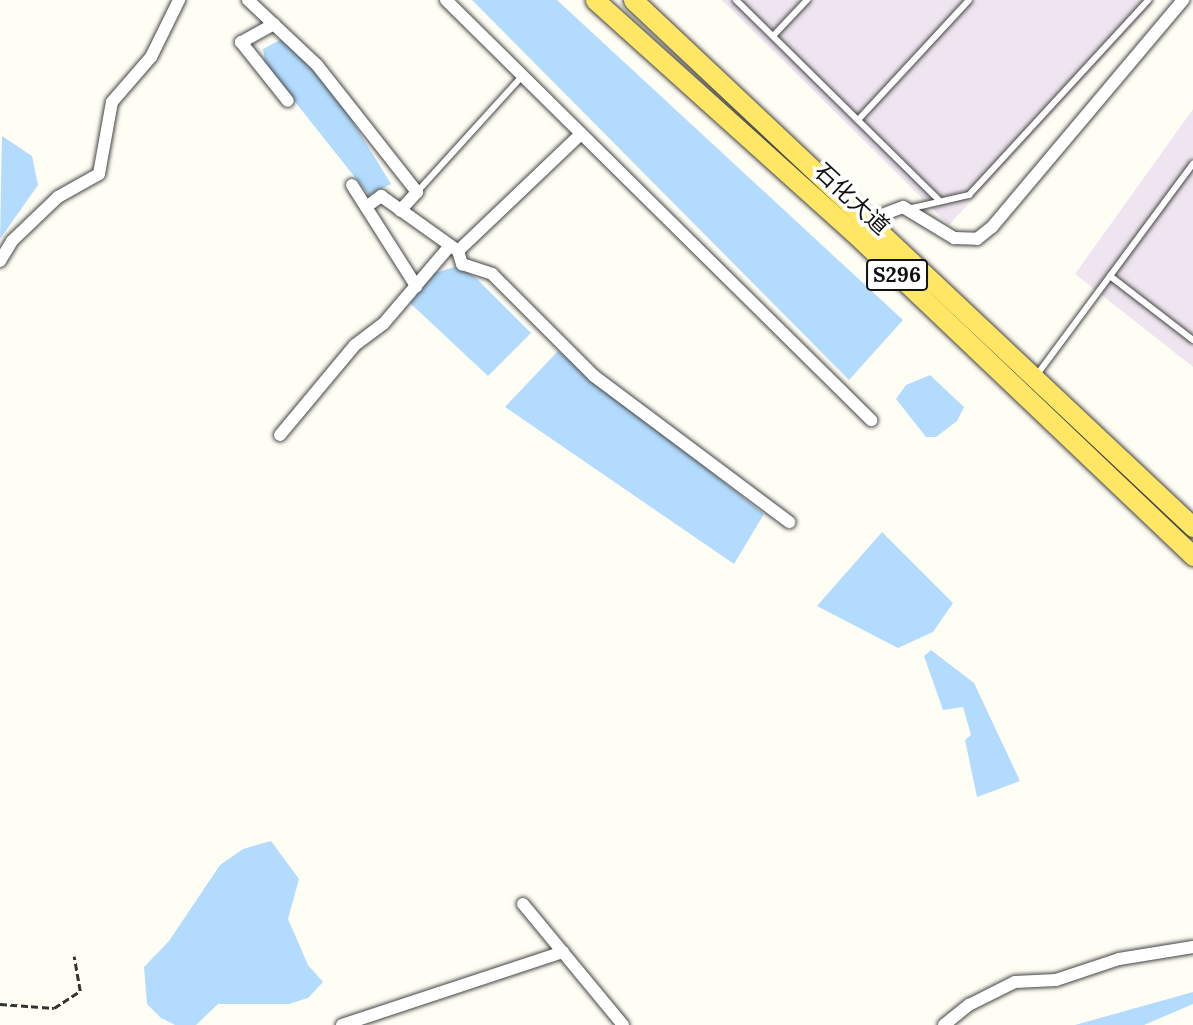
<!DOCTYPE html>
<html>
<head>
<meta charset="utf-8">
<style>
	body { margin:0 }
	#map { position:relative; width:1193px; height:1025px; overflow:hidden; background:#fffef4; font-family:Lora,"Noto Sans SC",serif }
	div>[style] { position:absolute }
	.industrial>* { inset:0; background:#efe5f0 }
	.water>* { inset:0; background:#b2dbfd }
	.path>* { height:2.5px; margin-top:-1.25px; transform-origin:0; background:repeating-linear-gradient(90deg,#333 0 7px,transparent 0 10.5px) }
	.roads { filter:drop-shadow(0 0 2px #444) drop-shadow(0 0 2px #444) }
	.service>* { height:6px; margin:-3px; padding:0 3px; transform-origin:3px; border-radius:3px; background:#fff }
	.minor>* { height:12px; margin:-6px; padding:0 6px; transform-origin:6px; border-radius:6px; background:#fff }
	.primary>* { height:19px; margin:-9.5px; padding:0 9.5px; transform-origin:9.5px; border-radius:9.5px; background:#ffe664 }
	span { translate:-50% -50%; white-space:nowrap; text-align:center; line-height:1.15; -webkit-text-stroke:7px #fff; paint-order:stroke }
	.shield-label span { padding:2px 5px; background:#fff; border:2px solid; border-radius:5px; -webkit-text-stroke-width:0 }
	.shield-label { font-size:21px; color:#111; font-weight:700 }
	.street-label { font-size:23px; color:#111 }
</style>
</head>
<body>
<div id="map">
	<div class="industrial">
		<i style="clip-path:polygon(722px 0,1156px 0,949px 225px)"></i>
		<i style="clip-path:polygon(1193px 109px,1193px 367px,1075px 274px)"></i>
	</div>
	<div class="water">
		<i style="clip-path:polygon(472px 0,557px 0,903px 320px,849px 380px)"></i>
		<i style="clip-path:polygon(286px 37px,332px 88px,391px 184px,369px 195px,265px 64px,263px 49px)"></i>
		<i style="clip-path:polygon(2px 136px,32px 156px,38px 185px,0 239px)"></i>
		<i style="clip-path:polygon(458px 266px,476px 278px,531px 333px,488px 376px,410px 303px,435px 273px)"></i>
		<i style="clip-path:polygon(558px 351px,764px 514px,734px 564px,505px 407px)"></i>
		<i style="clip-path:polygon(930px 375px,964px 407px,957px 421px,936px 437px,926px 437px,896px 399px,906px 385px)"></i>
		<i style="clip-path:polygon(882px 532px,953px 603px,933px 632px,898px 648px,817px 606px)"></i>
		<i style="clip-path:polygon(931px 650px,974px 683px,1020px 781px,977px 797px,965px 740px,971px 735px,963px 707px,943px 710px,924px 656px)"></i>
		<i style="clip-path:polygon(271px 841px,299px 879px,288px 919px,308px 965px,323px 982px,308px 998px,289px 1004px,218px 1004px,196px 1025px,175px 1025px,161px 1018px,147px 1004px,144px 967px,169px 941px,220px 865px,243px 849px)"></i>
		<i style="clip-path:polygon(1193px 992px,1193px 1004px,1144px 1025px,1075px 1025px)"></i>
	</div>
	<div class="path">
		<i style="left:0;top:1004px;width:54px;rotate:4.2deg"></i>
		<i style="left:54px;top:1008px;width:31px;rotate:-33deg"></i>
		<i style="left:80px;top:991px;width:35px;rotate:-100deg"></i>
	</div>
	<div class="roads">
		<div class="service">
			<i style="left:736px;top:0;width:284px;rotate:44.6deg"></i>
			<i style="left:773px;top:36px;width:50px;rotate:-46.6deg"></i>
			<i style="left:858px;top:120px;width:163px;rotate:-47.2deg"></i>
			<i style="left:417px;top:192px;width:156px;rotate:-47.8deg"></i>
			<i style="left:908px;top:209px;width:63px;rotate:-12.9deg"></i>
			<i style="left:969px;top:195px;width:265px;rotate:-47.4deg"></i>
			<i style="left:1110px;top:276px;width:105px;rotate:37.6deg"></i>
			<i style="left:1036px;top:376px;width:264px;rotate:-53.5deg"></i>
		</div>
		<div class="minor">
			<i style="left:248px;top:0;width:95px;rotate:43.3deg"></i>
			<i style="left:317px;top:65px;width:162px;rotate:51.8deg"></i>
			<i style="left:417px;top:192px;width:25px;rotate:132deg"></i>
			<i style="left:446px;top:0;width:598px;rotate:44.66deg"></i>
			<i style="left:274px;top:24px;width:38px;rotate:151deg"></i>
			<i style="left:241px;top:42px;width:75px;rotate:51.5deg"></i>
			<i style="left:352px;top:185px;width:120px;rotate:57.6deg"></i>
			<i style="left:366px;top:207px;width:19px;rotate:-36deg"></i>
			<i style="left:381px;top:196px;width:95px;rotate:35.5deg"></i>
			<i style="left:458px;top:251px;width:168px;rotate:-43.6deg"></i>
			<i style="left:863px;top:222px;width:43px;rotate:-20.6deg"></i>
			<i style="left:903px;top:207px;width:60px;rotate:31.3deg"></i>
			<i style="left:954px;top:238px;width:23px;rotate:2deg"></i>
			<i style="left:977px;top:239px;width:19px;rotate:-39deg"></i>
			<i style="left:992px;top:227px;width:297px;rotate:-49.9deg"></i>
			<i style="left:458px;top:251px;width:14px;rotate:73deg"></i>
			<i style="left:462px;top:264px;width:32px;rotate:18deg"></i>
			<i style="left:492px;top:274px;width:144px;rotate:45deg"></i>
			<i style="left:594px;top:376px;width:244px;rotate:36.8deg"></i>
			<i style="left:0;top:261px;width:23px;rotate:-59deg"></i>
			<i style="left:12px;top:241px;width:64px;rotate:-43.7deg"></i>
			<i style="left:58px;top:197px;width:47px;rotate:-29.3deg"></i>
			<i style="left:99px;top:174px;width:73px;rotate:-79.8deg"></i>
			<i style="left:112px;top:102px;width:60px;rotate:-49.1deg"></i>
			<i style="left:151px;top:57px;width:64px;rotate:-63.8deg"></i>
			<i style="left:280px;top:435px;width:117px;rotate:-50.2deg"></i>
			<i style="left:355px;top:345px;width:36px;rotate:-37deg"></i>
			<i style="left:384px;top:323px;width:99px;rotate:-49.5deg"></i>
			<i style="left:523px;top:904px;width:157px;rotate:50.4deg"></i>
			<i style="left:342px;top:1025px;width:233px;rotate:-18.3deg"></i>
			<i style="left:944px;top:1025px;width:32px;rotate:-39deg"></i>
			<i style="left:969px;top:1005px;width:51px;rotate:-26.6deg"></i>
			<i style="left:1015px;top:982px;width:41px;rotate:-2.8deg"></i>
			<i style="left:1056px;top:980px;width:66px;rotate:-18.4deg"></i>
			<i style="left:1119px;top:959px;width:75px;rotate:-9.2deg"></i>
		</div>
		<div class="primary">
			<i style="left:595px;top:0;width:347px;rotate:42deg"></i>
			<i style="left:853px;top:232px;width:470px;rotate:43.6deg"></i>
			<i style="left:633px;top:0;width:769px;rotate:43.26deg"></i>
		</div>
	</div>
	<div class="shield-label">
		<span style="left:897px;top:275px">S296</span>
	</div>
	<div class="street-label">
		<span style="left:852px;top:199px;rotate:43deg">石化大道</span>
	</div>
</div>
</body>
</html>
